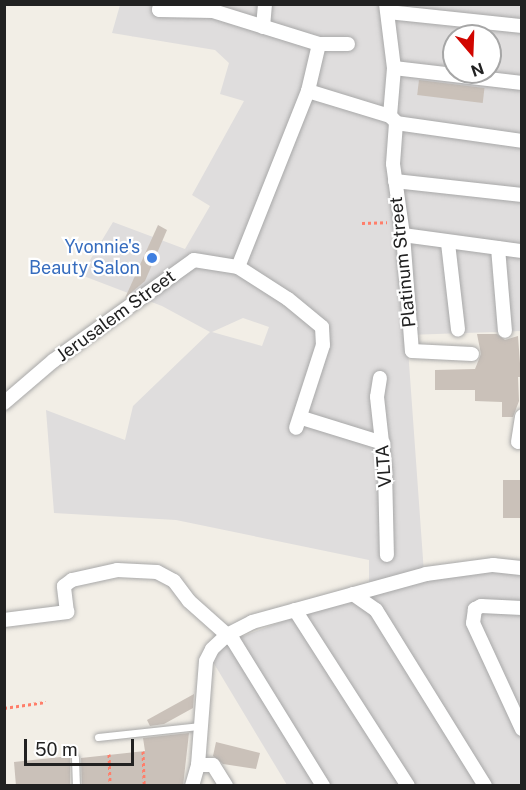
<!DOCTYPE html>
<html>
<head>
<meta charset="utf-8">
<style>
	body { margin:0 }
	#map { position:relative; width:526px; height:790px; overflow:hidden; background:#f2eee6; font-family:"Public Sans",sans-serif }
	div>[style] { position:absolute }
	.residential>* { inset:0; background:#dfdddd }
	.building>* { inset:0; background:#cac1b9; transform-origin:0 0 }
	.path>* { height:3px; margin-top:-1.5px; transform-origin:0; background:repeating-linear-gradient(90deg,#ff7e6a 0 3px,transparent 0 6px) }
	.roads { filter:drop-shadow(0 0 2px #a8a8a8) drop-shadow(0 0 2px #a8a8a8) }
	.lane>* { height:7px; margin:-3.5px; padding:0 3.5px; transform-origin:3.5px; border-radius:3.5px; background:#fff }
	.street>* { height:14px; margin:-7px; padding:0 7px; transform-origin:7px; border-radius:7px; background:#fff }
	.dots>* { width:16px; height:16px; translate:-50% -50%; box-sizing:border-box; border:3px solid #fff; border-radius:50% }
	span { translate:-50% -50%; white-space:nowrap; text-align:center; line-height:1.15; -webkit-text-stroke:4.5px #fff; paint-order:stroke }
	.shop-label { font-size:18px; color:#366cbe }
	.right { translate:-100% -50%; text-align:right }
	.street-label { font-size:18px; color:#212121 }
	.frame { position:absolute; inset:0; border:6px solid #212121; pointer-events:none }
	.north { position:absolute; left:442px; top:24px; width:60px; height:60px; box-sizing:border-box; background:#fff; border:2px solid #a6a6a6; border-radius:50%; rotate:161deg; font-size:16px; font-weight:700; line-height:24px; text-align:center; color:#212121 }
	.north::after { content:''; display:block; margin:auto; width:21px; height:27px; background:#d10600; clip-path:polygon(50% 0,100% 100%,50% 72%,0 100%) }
	.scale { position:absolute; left:24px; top:739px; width:110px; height:27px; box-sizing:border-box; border:3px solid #212121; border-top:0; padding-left:8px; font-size:18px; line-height:21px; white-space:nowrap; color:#212121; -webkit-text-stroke:4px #fff; paint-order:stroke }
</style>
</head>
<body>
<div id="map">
	<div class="residential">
		<i style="clip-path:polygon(evenodd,120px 5px,521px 5px,521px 331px,407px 335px,424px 573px,521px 564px,521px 785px,287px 785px,213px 662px,219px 645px,369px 589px,369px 560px,176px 520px,54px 513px,46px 410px,125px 440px,133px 406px,210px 332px,162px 306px,81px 275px,113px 222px,185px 249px,210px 206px,192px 195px,244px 101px,220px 94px,229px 63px,215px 50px,112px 33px,120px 5px,454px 36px,490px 36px,490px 72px,454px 72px,454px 36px,120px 5px,243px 318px,269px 327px,262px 346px,212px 332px,243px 318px)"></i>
	</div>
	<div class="building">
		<i style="left:419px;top:80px;width:66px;height:15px;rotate:7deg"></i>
		<i style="clip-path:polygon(158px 225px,167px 230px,145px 281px,125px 298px)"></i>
		<i style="clip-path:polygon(477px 334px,497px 334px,505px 340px,518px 336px,521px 377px,518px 377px,519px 401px,513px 417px,502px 417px,502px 402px,475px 401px,475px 390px,435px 390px,435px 370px,475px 369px,481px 354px)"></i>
		<i style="left:503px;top:480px;width:19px;height:38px"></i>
		<i style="clip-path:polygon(194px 694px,193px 708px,164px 724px,150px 726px,147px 720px)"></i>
		<i style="clip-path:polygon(189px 733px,183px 786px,82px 785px,81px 758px,145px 751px,143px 738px)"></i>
		<i style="clip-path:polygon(216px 742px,260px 753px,256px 769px,223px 764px,213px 756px)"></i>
		<i style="clip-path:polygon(70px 756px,70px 785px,16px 786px,14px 762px)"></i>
	</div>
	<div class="path">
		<i style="left:362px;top:223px;width:25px;rotate:-2deg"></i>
		<i style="left:4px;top:708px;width:42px;rotate:-8.1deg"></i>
		<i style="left:143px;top:751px;width:35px;rotate:88deg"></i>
		<i style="left:109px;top:754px;width:32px;rotate:88deg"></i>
	</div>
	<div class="roads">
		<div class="lane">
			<i style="left:98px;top:737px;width:103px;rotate:-6.2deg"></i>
			<i style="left:75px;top:758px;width:28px;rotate:88deg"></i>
		</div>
		<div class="street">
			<i style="left:160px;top:4px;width:6px;rotate:99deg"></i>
			<i style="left:159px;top:10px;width:54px;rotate:1.1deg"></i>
			<i style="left:213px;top:11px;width:111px;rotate:17.3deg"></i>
			<i style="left:319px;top:44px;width:29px"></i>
			<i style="left:386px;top:4px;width:64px;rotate:82.9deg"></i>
			<i style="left:394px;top:68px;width:48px;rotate:94.8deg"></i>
			<i style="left:388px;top:12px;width:135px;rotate:6deg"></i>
			<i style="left:263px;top:27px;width:23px;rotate:-85deg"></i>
			<i style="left:394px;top:68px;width:129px;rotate:6.7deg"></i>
			<i style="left:308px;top:91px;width:86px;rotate:17deg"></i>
			<i style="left:390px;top:116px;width:8px;rotate:45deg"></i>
			<i style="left:396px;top:123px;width:41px;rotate:94.2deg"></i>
			<i style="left:393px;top:164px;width:72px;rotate:82deg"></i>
			<i style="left:403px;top:235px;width:116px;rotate:85.6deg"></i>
			<i style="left:412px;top:351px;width:60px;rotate:2.9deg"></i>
			<i style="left:396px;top:123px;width:127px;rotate:8.1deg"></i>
			<i style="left:395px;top:181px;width:128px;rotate:6.3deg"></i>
			<i style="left:403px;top:235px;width:120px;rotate:7.7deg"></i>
			<i style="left:448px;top:243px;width:87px;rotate:83.4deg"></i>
			<i style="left:498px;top:248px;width:83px;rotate:85.2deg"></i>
			<i style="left:238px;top:267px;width:189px;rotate:-68.3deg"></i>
			<i style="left:308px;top:91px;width:48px;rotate:-76.8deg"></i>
			<i style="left:238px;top:267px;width:59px;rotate:32.6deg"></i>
			<i style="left:288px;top:299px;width:44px;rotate:39.5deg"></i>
			<i style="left:322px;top:327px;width:18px;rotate:87deg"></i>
			<i style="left:323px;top:345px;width:87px;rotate:108deg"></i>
			<i style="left:380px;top:378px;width:19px;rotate:99deg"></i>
			<i style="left:377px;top:397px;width:73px;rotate:83.7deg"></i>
			<i style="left:385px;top:470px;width:85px;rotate:88.7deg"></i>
			<i style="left:4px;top:403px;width:65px;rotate:-40.6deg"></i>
			<i style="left:53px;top:361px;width:173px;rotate:-35.6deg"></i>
			<i style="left:194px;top:260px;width:45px;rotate:9deg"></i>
			<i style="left:302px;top:418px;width:85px;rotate:17.2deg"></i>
			<i style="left:518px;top:442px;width:26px;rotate:-81deg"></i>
			<i style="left:353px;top:594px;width:28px;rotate:35deg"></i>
			<i style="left:376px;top:610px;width:207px;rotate:58.2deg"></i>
			<i style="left:522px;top:608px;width:41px;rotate:-177.2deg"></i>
			<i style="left:481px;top:606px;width:7px;rotate:153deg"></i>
			<i style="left:475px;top:609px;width:14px;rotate:98deg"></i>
			<i style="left:473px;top:623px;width:117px;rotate:65.2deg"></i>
			<i style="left:295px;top:610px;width:209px;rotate:57.3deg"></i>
			<i style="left:4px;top:620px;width:64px;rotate:-7.2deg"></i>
			<i style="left:67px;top:612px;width:26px;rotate:-97deg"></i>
			<i style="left:64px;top:586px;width:10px;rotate:-37deg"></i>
			<i style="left:72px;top:580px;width:46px;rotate:-12.5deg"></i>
			<i style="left:117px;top:570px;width:40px;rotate:2.9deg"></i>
			<i style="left:157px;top:572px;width:19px;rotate:28deg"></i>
			<i style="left:174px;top:581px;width:25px;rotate:53deg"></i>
			<i style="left:189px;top:601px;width:59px;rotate:41.6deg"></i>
			<i style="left:233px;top:640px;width:172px;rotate:58.3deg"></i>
			<i style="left:198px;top:765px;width:15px"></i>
			<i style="left:213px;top:765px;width:25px;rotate:58deg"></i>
			<i style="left:192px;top:786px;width:22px;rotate:-74deg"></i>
			<i style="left:198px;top:765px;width:104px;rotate:-85.6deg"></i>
			<i style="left:206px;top:661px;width:13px;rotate:-63deg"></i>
			<i style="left:212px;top:649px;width:21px;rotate:-43deg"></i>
			<i style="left:227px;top:635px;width:28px;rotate:-27deg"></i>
			<i style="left:252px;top:622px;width:180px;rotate:-15.4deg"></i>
			<i style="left:426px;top:574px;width:68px;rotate:-7.7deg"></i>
			<i style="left:493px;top:565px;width:28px;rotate:6deg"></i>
		</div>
	</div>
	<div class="dots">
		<i style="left:152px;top:258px;background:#3f7fe0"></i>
	</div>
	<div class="shop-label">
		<span class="right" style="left:140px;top:258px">Yvonnie's<br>Beauty Salon</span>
	</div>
	<div class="street-label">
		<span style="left:403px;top:262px;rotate:-96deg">Platinum Street</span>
		<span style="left:116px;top:316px;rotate:-36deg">Jerusalem Street</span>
		<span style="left:384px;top:466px;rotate:-94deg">VLTA</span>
	</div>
	<div class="frame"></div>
	<div class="north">N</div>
	<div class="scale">50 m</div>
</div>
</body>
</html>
